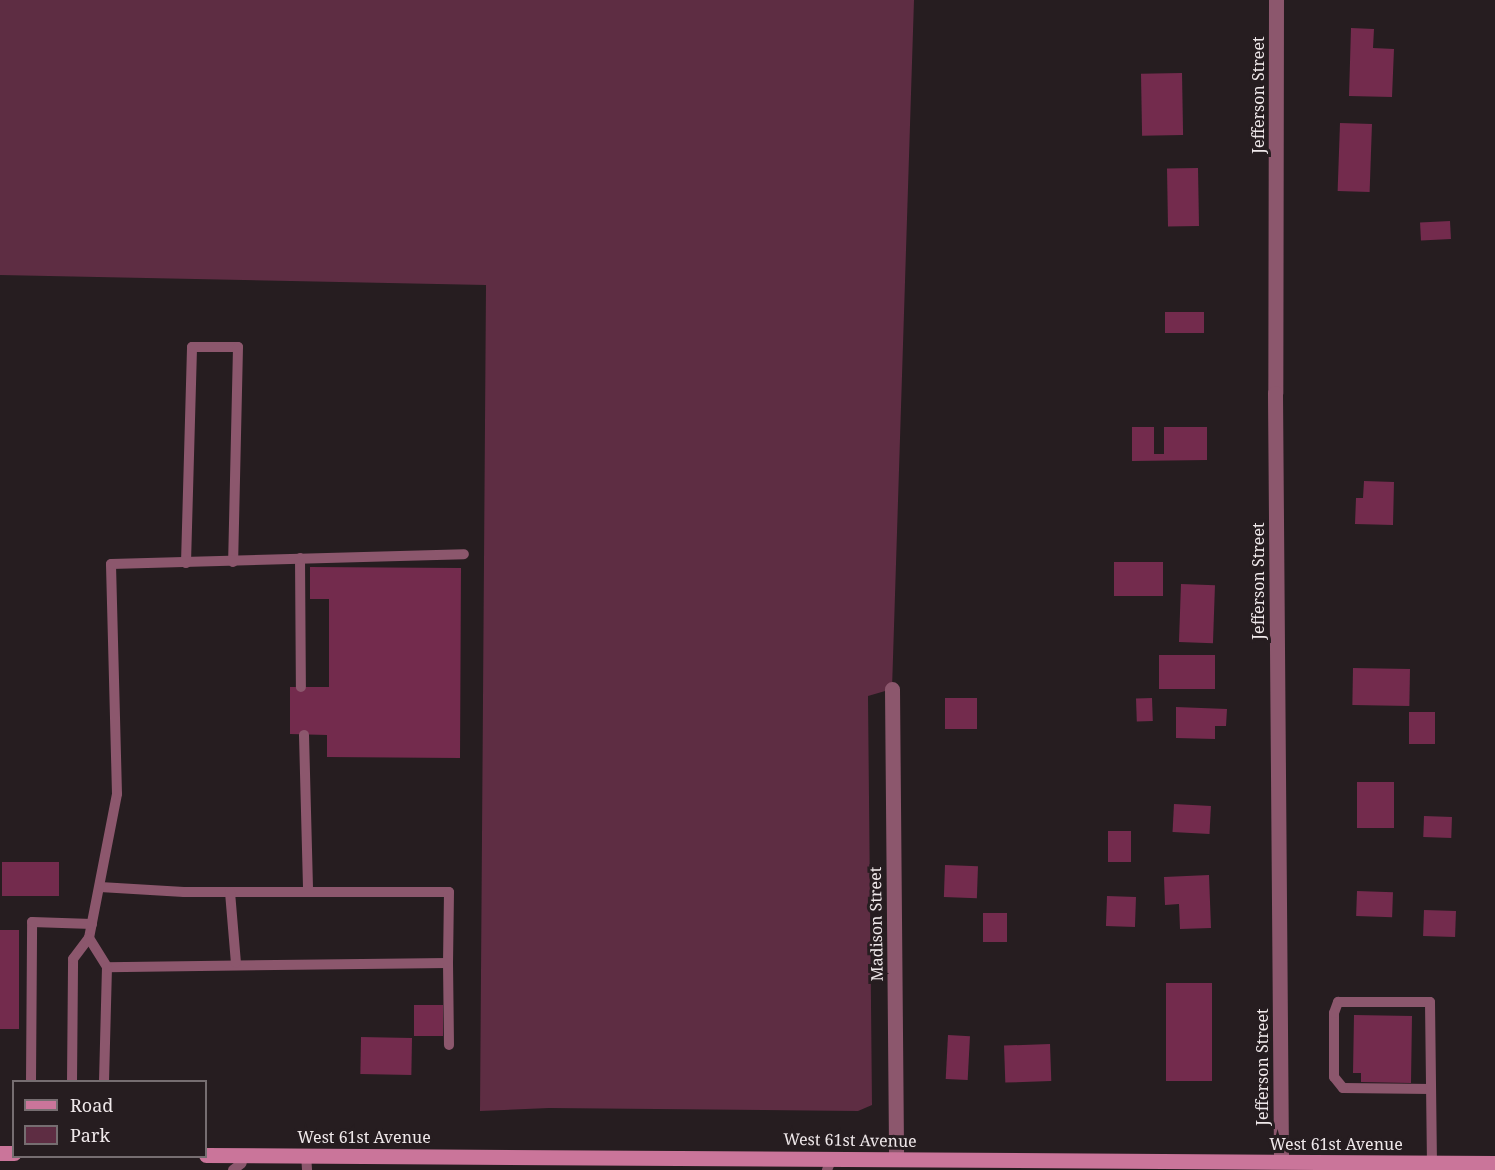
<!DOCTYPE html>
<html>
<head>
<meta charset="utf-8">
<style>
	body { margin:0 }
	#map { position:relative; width:1495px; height:1170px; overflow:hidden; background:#261d20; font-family:"Noto Serif",serif }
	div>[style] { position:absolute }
	.green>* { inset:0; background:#5e2d43 }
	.building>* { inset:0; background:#732b4d; transform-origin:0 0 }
	.service>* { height:10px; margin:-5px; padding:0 5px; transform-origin:5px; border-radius:5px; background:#8c576d }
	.minor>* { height:15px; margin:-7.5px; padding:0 7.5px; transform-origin:7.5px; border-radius:7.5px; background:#8c576d }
	.secondary>* { height:15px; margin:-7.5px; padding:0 7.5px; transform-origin:7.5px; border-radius:7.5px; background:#ca759a }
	span { translate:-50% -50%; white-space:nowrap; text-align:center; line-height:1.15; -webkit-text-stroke:6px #261d20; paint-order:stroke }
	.street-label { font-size:16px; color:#efe8ea }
	.legend { position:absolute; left:12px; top:1080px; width:195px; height:78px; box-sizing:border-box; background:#261d20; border:2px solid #766e71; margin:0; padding:8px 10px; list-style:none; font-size:18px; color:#efe8ea }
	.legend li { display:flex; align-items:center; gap:12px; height:30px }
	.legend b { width:30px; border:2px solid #766e71 }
</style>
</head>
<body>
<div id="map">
	<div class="green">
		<i style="clip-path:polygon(0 0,914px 0,892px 689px,868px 696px,872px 1105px,858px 1111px,549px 1108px,480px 1111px,486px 285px,0 275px)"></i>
	</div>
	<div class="building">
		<i style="clip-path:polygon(1351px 28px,1374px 29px,1373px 48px,1394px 49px,1392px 97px,1349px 96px)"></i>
		<i style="left:1182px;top:73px;width:62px;height:41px;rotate:89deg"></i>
		<i style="left:1340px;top:123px;width:32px;height:68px;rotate:2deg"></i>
		<i style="left:1198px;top:168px;width:58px;height:31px;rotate:89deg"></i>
		<i style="left:1450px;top:221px;width:18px;height:30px;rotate:87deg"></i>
		<i style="left:1204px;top:312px;width:21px;height:39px;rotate:90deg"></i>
		<i style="clip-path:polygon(1132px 427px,1154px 427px,1154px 454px,1164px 454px,1164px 427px,1207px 427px,1207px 460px,1132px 461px)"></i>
		<i style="clip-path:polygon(1364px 481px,1394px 482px,1393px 525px,1355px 524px,1356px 498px,1363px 498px)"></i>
		<i style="left:1114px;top:562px;width:49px;height:34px"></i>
		<i style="clip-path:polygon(310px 567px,461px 568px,460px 758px,327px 757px,327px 735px,290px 734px,290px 687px,329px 687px,329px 599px,310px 599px)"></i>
		<i style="left:1181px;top:584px;width:34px;height:58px;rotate:2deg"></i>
		<i style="left:1215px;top:655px;width:34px;height:56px;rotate:90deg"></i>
		<i style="left:1353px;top:668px;width:57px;height:37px;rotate:1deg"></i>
		<i style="left:945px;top:698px;width:32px;height:31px"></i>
		<i style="left:1152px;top:698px;width:23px;height:16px;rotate:88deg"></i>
		<i style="clip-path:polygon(1176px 707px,1227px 709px,1226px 726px,1215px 726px,1215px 739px,1176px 738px)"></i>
		<i style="left:1409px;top:712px;width:26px;height:32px"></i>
		<i style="left:1357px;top:782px;width:37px;height:46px"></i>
		<i style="left:1174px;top:804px;width:37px;height:28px;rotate:3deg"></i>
		<i style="left:1424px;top:816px;width:28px;height:21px;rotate:2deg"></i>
		<i style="left:1108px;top:831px;width:23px;height:31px"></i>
		<i style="left:2px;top:862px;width:57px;height:34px"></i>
		<i style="left:945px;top:865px;width:33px;height:32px;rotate:2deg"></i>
		<i style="clip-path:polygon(1209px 875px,1211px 928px,1180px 929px,1179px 904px,1165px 905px,1164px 877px)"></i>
		<i style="left:1357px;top:891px;width:36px;height:25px;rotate:2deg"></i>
		<i style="left:1107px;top:896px;width:29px;height:30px;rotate:2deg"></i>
		<i style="left:1424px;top:910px;width:32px;height:26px;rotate:2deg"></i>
		<i style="left:983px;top:913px;width:24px;height:29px"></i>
		<i style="left:0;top:930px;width:19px;height:99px"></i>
		<i style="left:1166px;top:983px;width:46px;height:98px"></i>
		<i style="left:414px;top:1005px;width:29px;height:31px"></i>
		<i style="clip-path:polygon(1354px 1015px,1412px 1016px,1411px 1083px,1361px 1082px,1361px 1073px,1353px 1073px)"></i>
		<i style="left:948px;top:1035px;width:22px;height:44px;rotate:3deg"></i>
		<i style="left:361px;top:1037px;width:51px;height:37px;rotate:1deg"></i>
		<i style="left:1050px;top:1044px;width:37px;height:46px;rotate:88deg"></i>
	</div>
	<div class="service">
		<i style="left:300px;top:558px;width:129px;rotate:89.6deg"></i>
		<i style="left:186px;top:563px;width:216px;rotate:-88.4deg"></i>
		<i style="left:192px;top:347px;width:46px"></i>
		<i style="left:238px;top:347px;width:215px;rotate:91.3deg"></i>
		<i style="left:304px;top:735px;width:154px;rotate:88.5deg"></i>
		<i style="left:100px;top:887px;width:84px;rotate:3.4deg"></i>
		<i style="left:184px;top:892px;width:265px"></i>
		<i style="left:449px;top:892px;width:71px;rotate:90.8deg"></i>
		<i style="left:448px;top:963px;width:341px;rotate:179.3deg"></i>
		<i style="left:230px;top:892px;width:71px;rotate:85.2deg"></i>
		<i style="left:89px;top:938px;width:147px;rotate:-79deg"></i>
		<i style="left:117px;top:794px;width:230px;rotate:-91.5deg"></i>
		<i style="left:111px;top:564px;width:353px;rotate:-1.6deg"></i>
		<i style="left:448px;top:963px;width:82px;rotate:89.3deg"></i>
		<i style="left:31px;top:1082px;width:160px;rotate:-89.6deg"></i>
		<i style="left:32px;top:922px;width:60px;rotate:1.9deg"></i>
		<i style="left:72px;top:1082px;width:123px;rotate:-89.5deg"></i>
		<i style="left:73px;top:959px;width:26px;rotate:-53deg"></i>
		<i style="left:89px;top:938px;width:34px;rotate:58deg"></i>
		<i style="left:107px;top:967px;width:115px;rotate:91.5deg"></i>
		<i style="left:1431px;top:1089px;width:88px;rotate:-179.3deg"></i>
		<i style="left:1343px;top:1088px;width:14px;rotate:-129deg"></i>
		<i style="left:1334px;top:1077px;width:64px;rotate:-90deg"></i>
		<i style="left:1334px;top:1013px;width:12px;rotate:-70deg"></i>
		<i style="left:1338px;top:1002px;width:92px"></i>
		<i style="left:1430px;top:1002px;width:161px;rotate:89.3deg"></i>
		<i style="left:306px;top:1155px;width:15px;rotate:86deg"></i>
		<i style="left:233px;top:1170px;width:11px;rotate:-38deg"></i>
		<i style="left:827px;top:1170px;width:13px;rotate:-67deg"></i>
	</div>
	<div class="minor">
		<i style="left:1276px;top:0;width:393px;rotate:90.1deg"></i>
		<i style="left:1275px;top:393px;width:768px;rotate:89.55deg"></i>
		<i style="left:892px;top:689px;width:470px;rotate:89.5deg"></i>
	</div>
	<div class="secondary">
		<i style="left:0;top:1153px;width:14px"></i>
		<i style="left:206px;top:1155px;width:1289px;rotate:0.36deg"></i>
	</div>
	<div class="street-label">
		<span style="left:1258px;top:95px;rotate:-90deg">Jefferson Street</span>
		<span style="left:1258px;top:581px;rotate:-90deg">Jefferson Street</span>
		<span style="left:876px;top:924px;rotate:-91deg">Madison Street</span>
		<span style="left:1262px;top:1067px;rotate:-90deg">Jefferson Street</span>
		<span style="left:364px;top:1137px">West 61st Avenue</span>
		<span style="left:850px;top:1140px;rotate:1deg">West 61st Avenue</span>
		<span style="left:1336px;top:1144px">West 61st Avenue</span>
	</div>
	<ul class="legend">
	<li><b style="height:8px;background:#ca759a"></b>Road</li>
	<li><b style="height:16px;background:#5e2d43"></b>Park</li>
	</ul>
</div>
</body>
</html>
